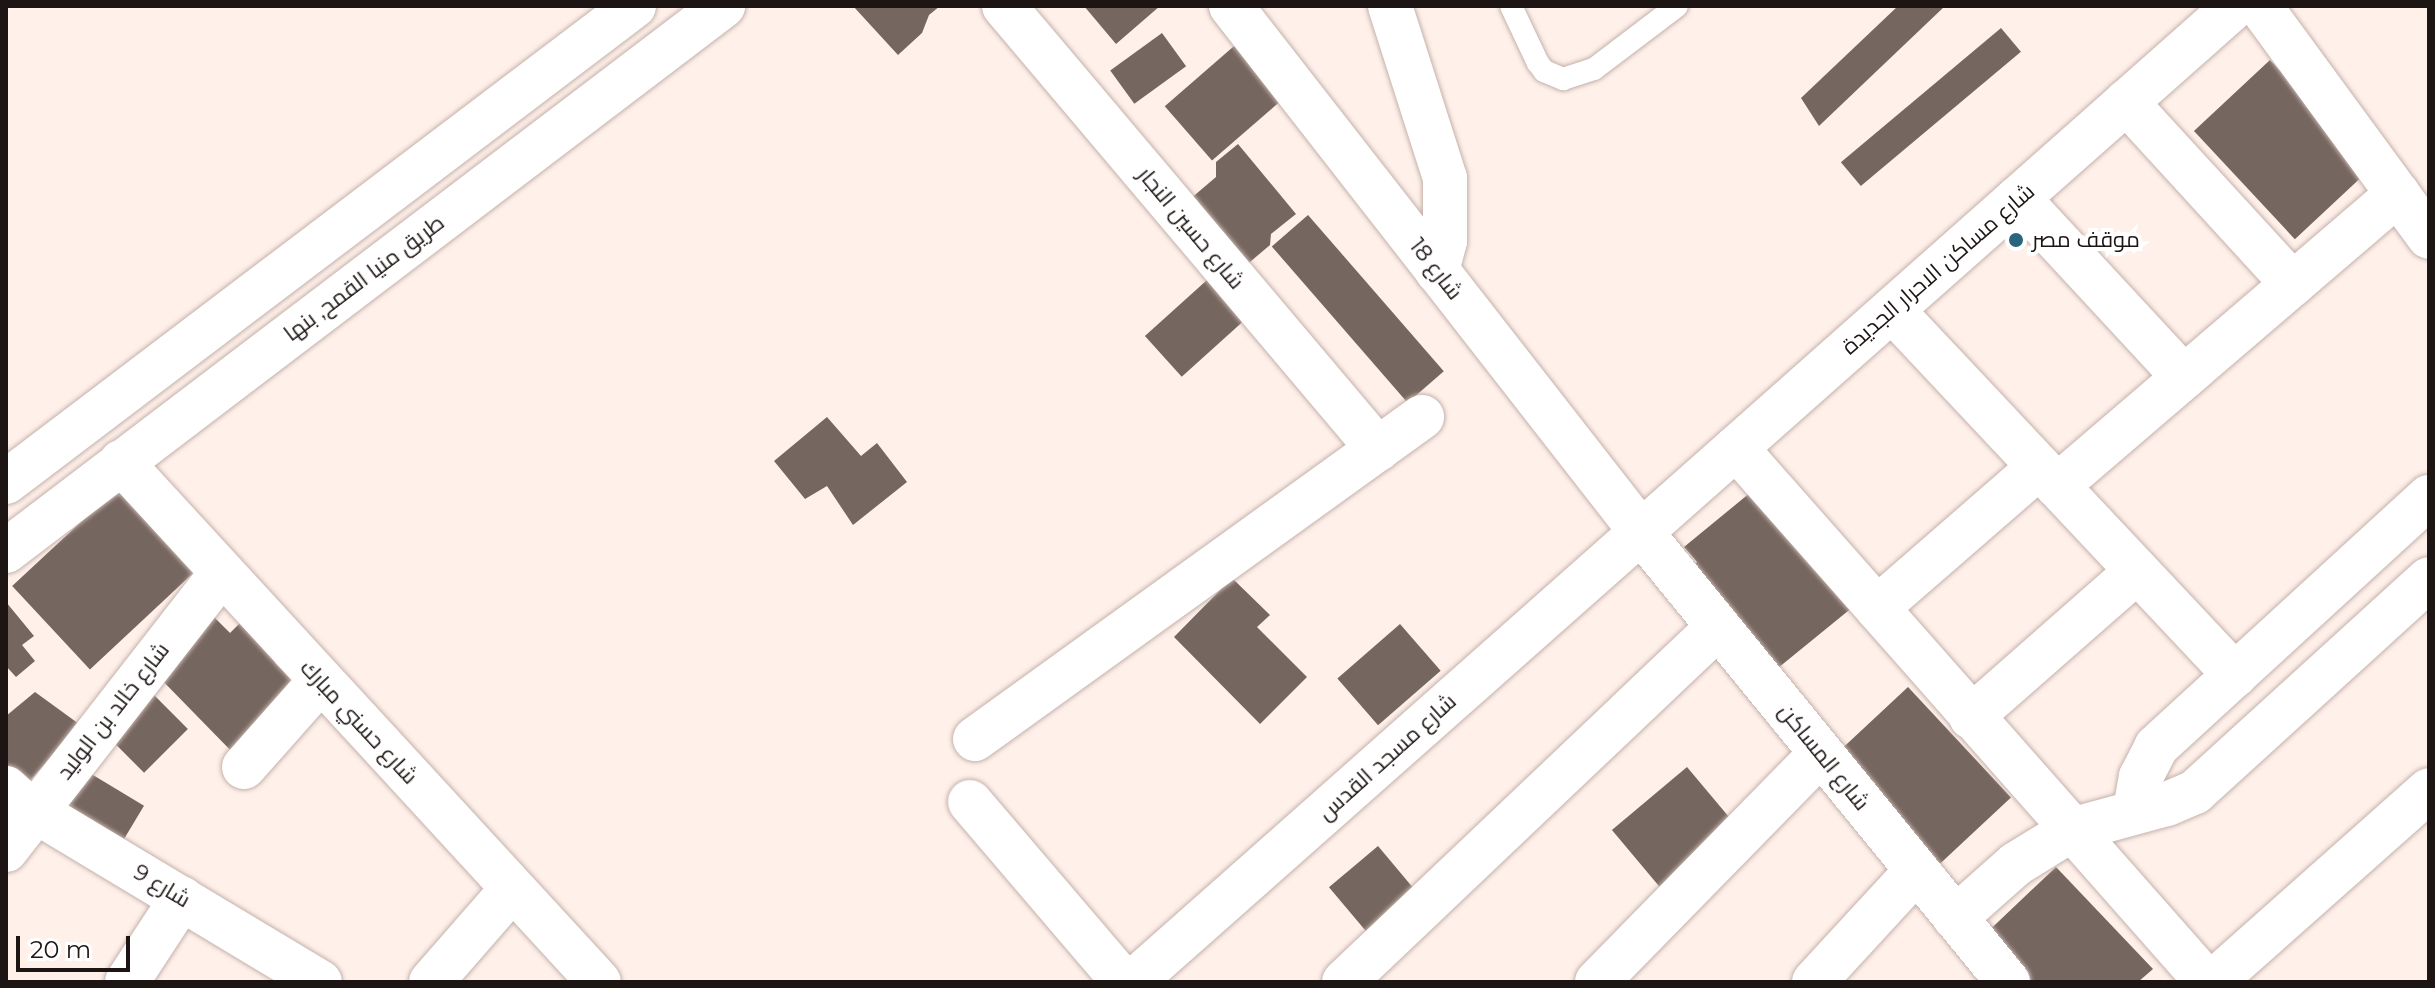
<!DOCTYPE html>
<html>
<head>
<meta charset="utf-8">
<style>
	body { margin:0 }
	#map { position:relative; width:2435px; height:988px; overflow:hidden; background:#fff0ea; font-family:Montserrat,Cairo,sans-serif }
	div>[style] { position:absolute }
	.building>* { inset:0; background:#75665f; transform-origin:0 0 }
	.roads { filter:drop-shadow(0 0 2px #c4b2ab) drop-shadow(0 0 2px #c4b2ab) }
	.service>* { height:22px; margin:-11px; padding:0 11px; transform-origin:11px; border-radius:11px; background:#fff }
	.minor>* { height:44px; margin:-22px; padding:0 22px; transform-origin:22px; border-radius:22px; background:#fff }
	.trunk>* { height:44px; margin:-22px; padding:0 22px; transform-origin:22px; border-radius:22px; background:#fff }
	.dots>* { width:22px; height:22px; translate:-50% -50%; box-sizing:border-box; border:4px solid #fff; border-radius:50% }
	span { translate:-50% -50%; white-space:nowrap; text-align:center; line-height:1.15; -webkit-text-stroke:8px #fff; paint-order:stroke }
	.street-label { font-size:22px; color:#1c1513 }
	.poi-label { font-size:22px; color:#1c1513 }
	.left { translate:0 -50%; text-align:left }
	.frame { position:absolute; inset:0; border:8px solid #1c1513; pointer-events:none }
	.scale { position:absolute; left:16px; top:936px; width:114px; height:36px; box-sizing:border-box; border:4px solid #1c1513; border-top:0; padding-left:10px; font-size:24px; line-height:28px; white-space:nowrap; color:#1c1513; -webkit-text-stroke:6px #fff; paint-order:stroke }
</style>
</head>
<body>
<div id="map">
	<div class="building">
		<i style="clip-path:polygon(853px 6px,940px 6px,929px 15px,922px 33px,898px 55px)"></i>
		<i style="clip-path:polygon(1084px 6px,1160px 6px,1116px 44px)"></i>
		<i style="clip-path:polygon(1898px 6px,1945px 6px,1819px 126px,1801px 98px)"></i>
		<i style="left:2001px;top:28px;width:31px;height:209px;rotate:50deg"></i>
		<i style="left:1162px;top:33px;width:41px;height:64px;rotate:54deg"></i>
		<i style="left:1241px;top:40px;width:72px;height:101px;rotate:49deg"></i>
		<i style="left:2270px;top:60px;width:148px;height:104px;rotate:47deg"></i>
		<i style="clip-path:polygon(1238px 144px,1296px 214px,1271px 234px,1270px 245px,1244px 267px,1189px 200px,1216px 177px,1216px 162px)"></i>
		<i style="left:1308px;top:215px;width:207px;height:48px;rotate:49deg"></i>
		<i style="left:1217px;top:271px;width:55px;height:97px;rotate:48deg"></i>
		<i style="clip-path:polygon(827px 417px,861px 456px,877px 443px,907px 482px,853px 525px,827px 486px,805px 499px,774px 461px)"></i>
		<i style="left:127px;top:479px;width:114px;height:157px;rotate:47deg"></i>
		<i style="clip-path:polygon(1762px 483px,1859px 602px,1778px 668px,1690px 569px,1697px 562px,1684px 547px)"></i>
		<i style="clip-path:polygon(1232px 578px,1270px 615px,1257px 627px,1307px 677px,1260px 724px,1174px 637px)"></i>
		<i style="clip-path:polygon(6px 602px,34px 636px,22px 645px,35px 661px,16px 677px,6px 666px)"></i>
		<i style="clip-path:polygon(210px 613px,230px 633px,250px 613px,288px 651px,275px 663px,306px 694px,240px 760px,153px 671px)"></i>
		<i style="left:1400px;top:624px;width:62px;height:83px;rotate:49deg"></i>
		<i style="left:1908px;top:687px;width:151px;height:107px;rotate:47deg"></i>
		<i style="left:149px;top:690px;width:55px;height:62px;rotate:45deg"></i>
		<i style="clip-path:polygon(35px 692px,79px 724px,22px 790px,6px 774px,6px 716px)"></i>
		<i style="left:78px;top:766px;width:77px;height:56px;rotate:31deg"></i>
		<i style="left:1687px;top:767px;width:77px;height:98px;rotate:50deg"></i>
		<i style="left:1378px;top:846px;width:60px;height:64px;rotate:50deg"></i>
		<i style="clip-path:polygon(2056px 867px,2153px 969px,2138px 982px,2017px 982px,1978px 941px)"></i>
	</div>
	<div class="roads">
		<div class="service">
			<i style="left:1511px;top:6px;width:63px;rotate:64.7deg"></i>
			<i style="left:1538px;top:63px;width:10px;rotate:53deg"></i>
			<i style="left:1544px;top:71px;width:21px;rotate:23deg"></i>
			<i style="left:1563px;top:79px;width:33px;rotate:-18deg"></i>
			<i style="left:1594px;top:69px;width:104px;rotate:-37.2deg"></i>
		</div>
		<div class="minor">
			<i style="left:1004px;top:6px;width:580px;rotate:49.83deg"></i>
			<i style="left:1231px;top:6px;width:667px;rotate:52.06deg"></i>
			<i style="left:1641px;top:532px;width:581px;rotate:50.8deg"></i>
			<i style="left:1390px;top:6px;width:181px;rotate:72.3deg"></i>
			<i style="left:1445px;top:178px;width:63px;rotate:90deg"></i>
			<i style="left:1445px;top:241px;width:31px;rotate:105deg"></i>
			<i style="left:2260px;top:6px;width:286px;rotate:53.8deg"></i>
			<i style="left:2126px;top:102px;width:247px;rotate:47.5deg"></i>
			<i style="left:2018px;top:198px;width:244px;rotate:47.2deg"></i>
			<i style="left:1892px;top:310px;width:501px;rotate:46.78deg"></i>
			<i style="left:1736px;top:448px;width:712px;rotate:48.59deg"></i>
			<i style="left:121px;top:462px;width:706px;rotate:47.41deg"></i>
			<i style="left:2057px;top:486px;width:449px;rotate:-40.6deg"></i>
			<i style="left:1877px;top:608px;width:215px;rotate:-41deg"></i>
			<i style="left:1971px;top:717px;width:221px;rotate:-41.3deg"></i>
			<i style="left:975px;top:739px;width:551px;rotate:-35.77deg"></i>
			<i style="left:244px;top:767px;width:116px;rotate:-48.5deg"></i>
			<i style="left:6px;top:788px;width:25px;rotate:42deg"></i>
			<i style="left:25px;top:805px;width:344px;rotate:31deg"></i>
			<i style="left:970px;top:802px;width:237px;rotate:49.5deg"></i>
			<i style="left:2135px;top:810px;width:34px;rotate:-80deg"></i>
			<i style="left:2141px;top:777px;width:34px;rotate:-63deg"></i>
			<i style="left:2156px;top:747px;width:370px;rotate:-42.5deg"></i>
			<i style="left:6px;top:850px;width:351px;rotate:-52.1deg"></i>
			<i style="left:1955px;top:918px;width:81px;rotate:-41.5deg"></i>
			<i style="left:2016px;top:864px;width:65px;rotate:-31.7deg"></i>
			<i style="left:2071px;top:830px;width:99px;rotate:-15.2deg"></i>
			<i style="left:2167px;top:804px;width:30px;rotate:-23deg"></i>
			<i style="left:2195px;top:792px;width:316px;rotate:-42.3deg"></i>
			<i style="left:127px;top:982px;width:100px;rotate:-56.8deg"></i>
			<i style="left:431px;top:982px;width:123px;rotate:-48.9deg"></i>
			<i style="left:1133px;top:982px;width:1472px;rotate:-41.53deg"></i>
			<i style="left:1344px;top:982px;width:516px;rotate:-43.51deg"></i>
			<i style="left:1597px;top:982px;width:320px;rotate:-45.6deg"></i>
			<i style="left:1814px;top:982px;width:152px;rotate:-47.4deg"></i>
			<i style="left:2213px;top:982px;width:289px;rotate:-41.6deg"></i>
		</div>
		<div class="trunk">
			<i style="left:6px;top:482px;width:788px;rotate:-37.16deg"></i>
			<i style="left:6px;top:551px;width:901px;rotate:-37.24deg"></i>
		</div>
	</div>
	<div class="dots">
		<i style="left:2016px;top:240px;background:#27667c"></i>
	</div>
	<div class="street-label">
		<span style="left:1191px;top:228px;rotate:50deg">شارع حسين النجار</span>
		<span style="left:1436px;top:269px;rotate:52deg">شارع 18</span>
		<span style="left:1938px;top:269px;rotate:-41deg">شارع مساكن الاحرار الجديدة</span>
		<span style="left:364px;top:278px;rotate:-37deg">طريق منيا القمح, بنها</span>
		<span style="left:113px;top:711px;rotate:-52deg">شارع خالد بن الوليد</span>
		<span style="left:359px;top:722px;rotate:47deg">شارع حسني مبارك</span>
		<span style="left:1387px;top:757px;rotate:-42deg">شارع مسجد القدس</span>
		<span style="left:1824px;top:757px;rotate:51deg">شارع المساكن</span>
		<span style="left:162px;top:886px;rotate:31deg">شارع 9</span>
	</div>
	<div class="poi-label">
		<span class="left" style="left:2032px;top:240px">موقف مصر</span>
	</div>
	<div class="frame"></div>
	<div class="scale">20 m</div>
</div>
</body>
</html>
